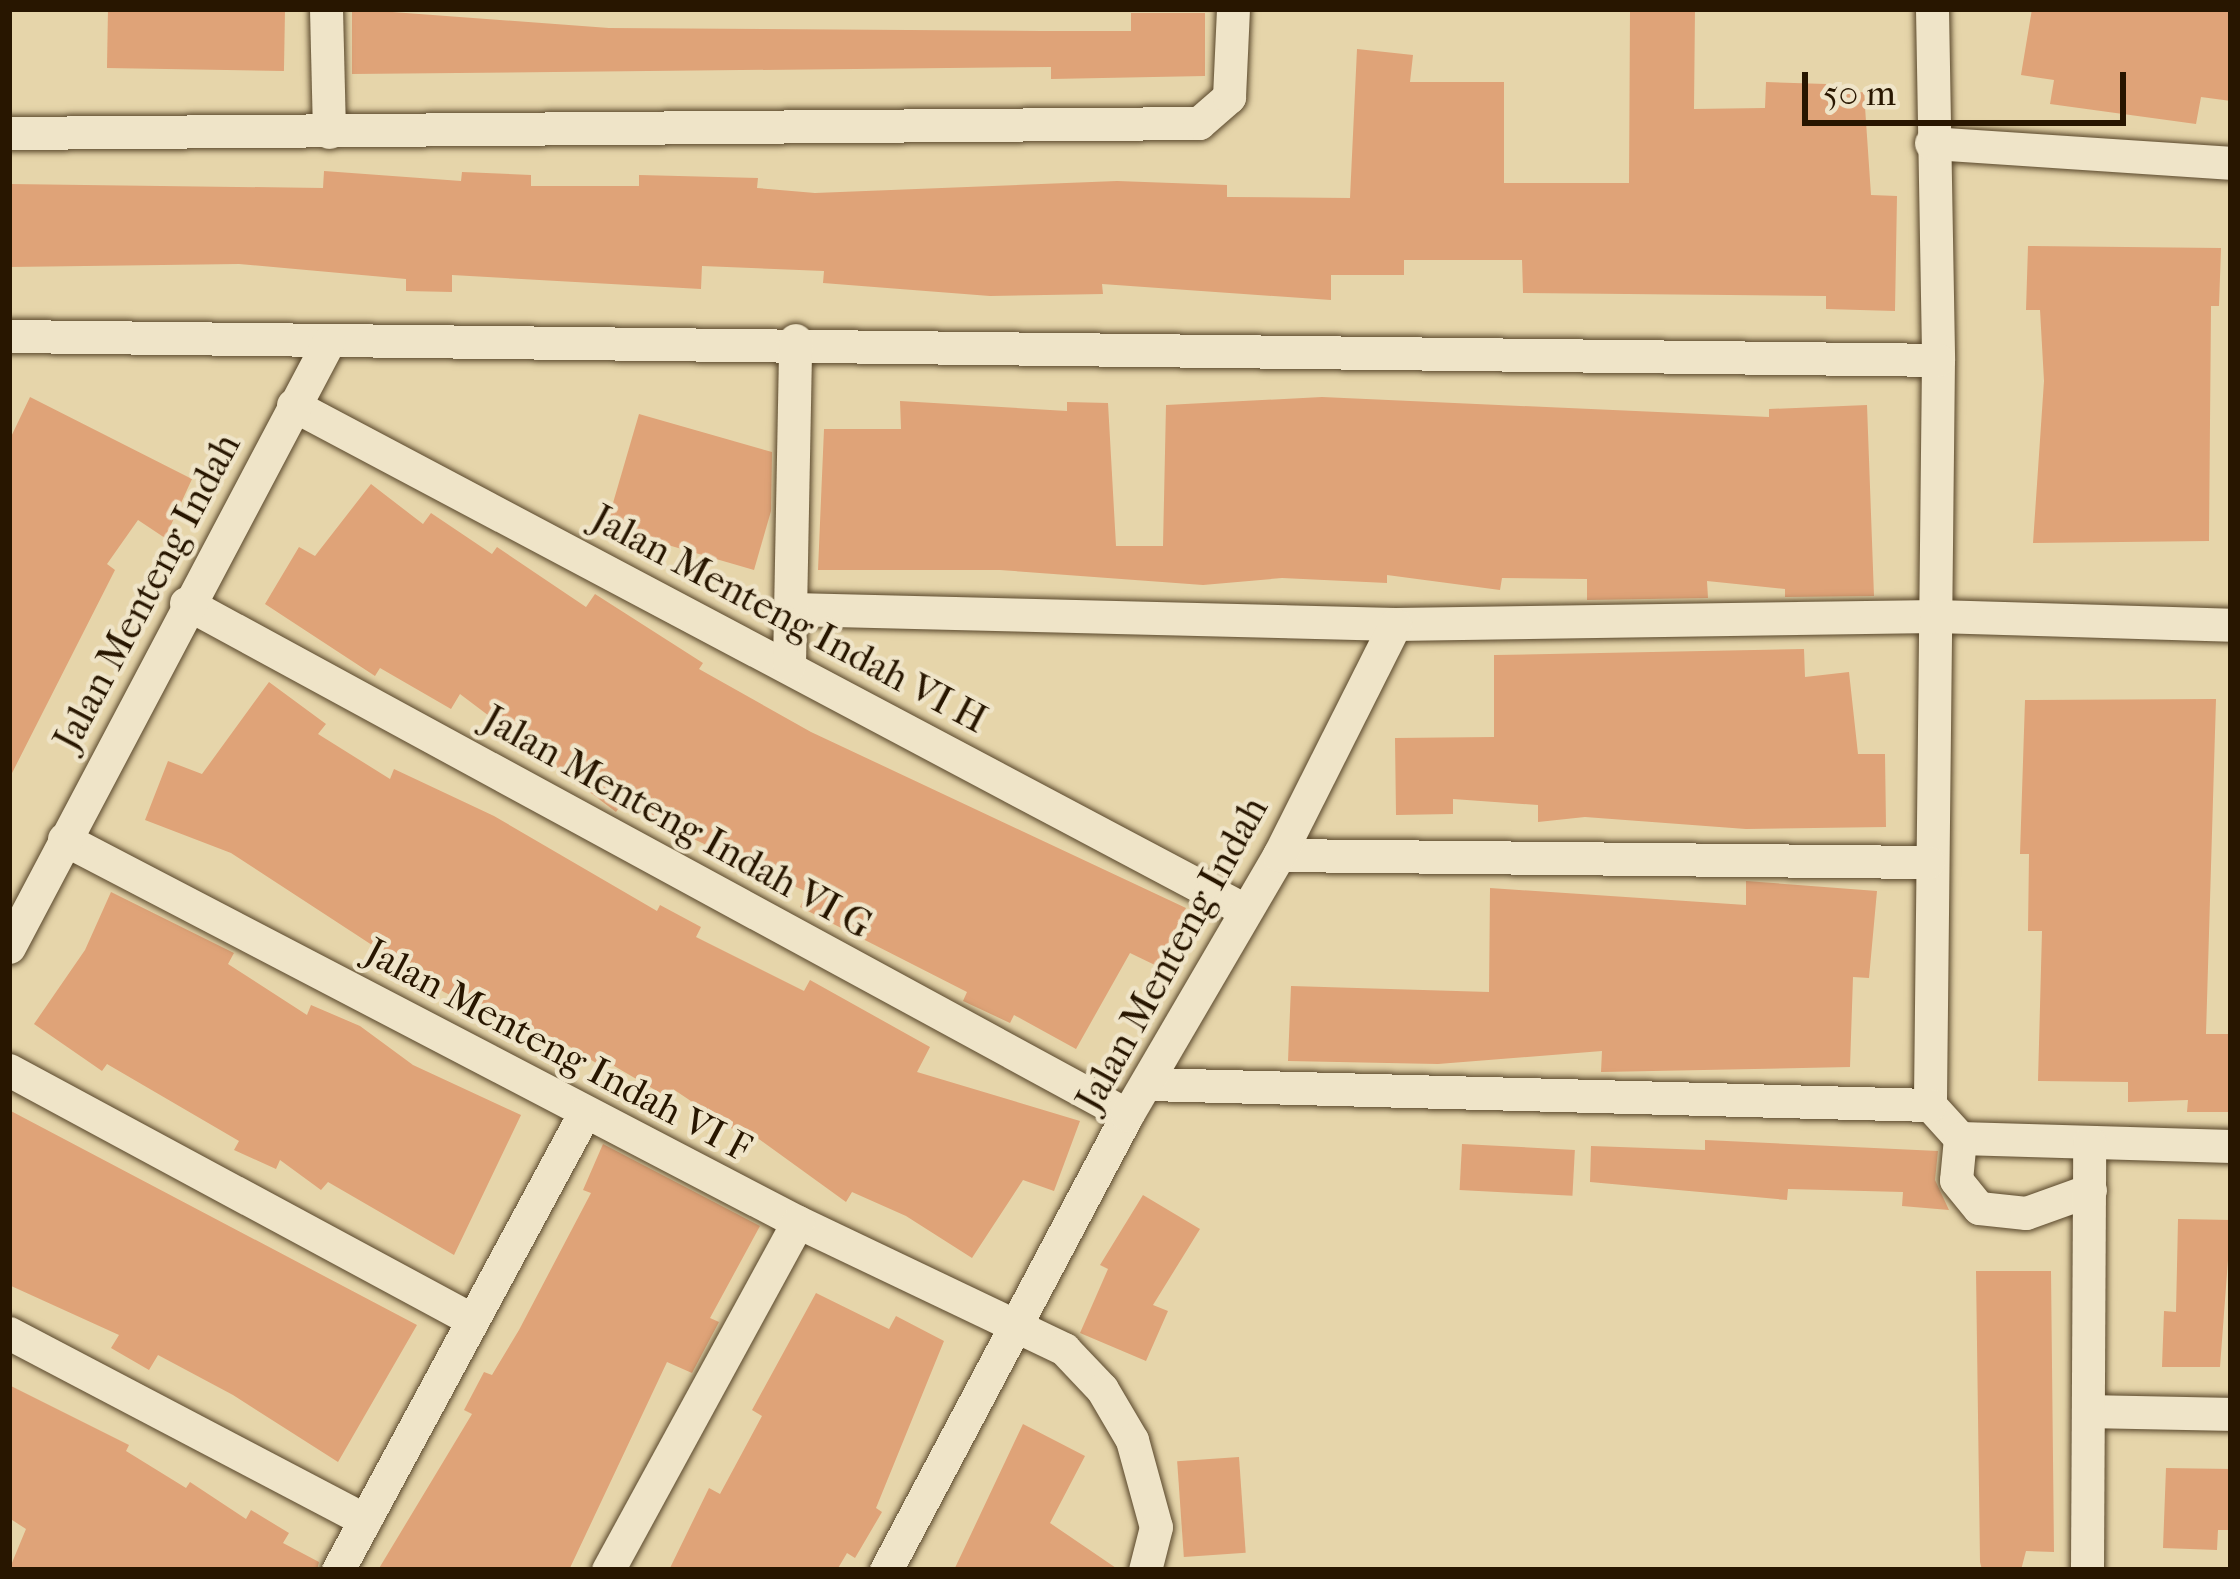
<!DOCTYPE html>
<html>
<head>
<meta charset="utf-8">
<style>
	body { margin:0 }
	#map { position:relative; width:2240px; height:1579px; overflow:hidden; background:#e6d5aa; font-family:"IM FELL French Canon",serif }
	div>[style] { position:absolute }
	.building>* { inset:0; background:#dfa378; transform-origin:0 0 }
	.roads { filter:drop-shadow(0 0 3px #58462a) drop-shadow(0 0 3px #58462a) }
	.minor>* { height:33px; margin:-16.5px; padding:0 16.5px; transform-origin:16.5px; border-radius:16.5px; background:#efe4c8 }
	span { translate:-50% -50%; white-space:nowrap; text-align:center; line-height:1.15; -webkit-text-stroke:9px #efe4c8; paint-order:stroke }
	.street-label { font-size:39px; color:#281600 }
	.frame { position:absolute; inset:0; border:12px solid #281600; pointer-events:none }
	.scale { position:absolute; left:1802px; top:72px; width:324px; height:54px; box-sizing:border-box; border:6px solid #281600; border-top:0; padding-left:15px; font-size:36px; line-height:42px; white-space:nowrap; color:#281600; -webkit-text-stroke:9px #efe4c8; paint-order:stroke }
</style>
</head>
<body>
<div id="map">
	<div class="building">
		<i style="left:108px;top:9px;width:177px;height:59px;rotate:1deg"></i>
		<i style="clip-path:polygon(352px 9px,609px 28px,1041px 31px,1131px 31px,1131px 13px,1205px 13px,1205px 76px,1051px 79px,1051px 67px,352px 74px)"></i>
		<i style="clip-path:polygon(1630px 9px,1695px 9px,1694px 109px,1765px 108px,1766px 82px,1826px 84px,1826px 94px,1864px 92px,1871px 195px,1897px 196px,1895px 311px,1826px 309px,1826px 296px,1523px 293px,1522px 260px,1404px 260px,1404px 275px,1331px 275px,1331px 300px,1102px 284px,1103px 294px,990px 296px,823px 283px,824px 271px,702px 266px,701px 289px,452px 275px,452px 292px,406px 291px,406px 279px,239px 264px,9px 267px,9px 184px,323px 188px,324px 171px,461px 181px,462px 172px,531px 175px,531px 186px,639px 186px,639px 175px,758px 178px,757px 188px,815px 193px,1117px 181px,1227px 185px,1227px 197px,1350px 198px,1357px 49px,1413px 55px,1410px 82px,1504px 82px,1504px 183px,1629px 183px)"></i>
		<i style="clip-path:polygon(2032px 9px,2231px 9px,2231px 101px,2201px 97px,2196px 124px,2050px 104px,2054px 80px,2021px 75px)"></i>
		<i style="clip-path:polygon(2028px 246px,2221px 248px,2219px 306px,2211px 306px,2209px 541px,2033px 543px,2044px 381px,2040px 310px,2026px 310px)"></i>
		<i style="clip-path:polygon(30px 397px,192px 479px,165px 538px,138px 520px,107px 564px,115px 570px,9px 779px,9px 441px)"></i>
		<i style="clip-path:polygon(1322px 397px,1769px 417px,1769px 409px,1867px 405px,1874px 596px,1785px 597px,1785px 589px,1707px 581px,1708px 598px,1587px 600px,1587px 579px,1502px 578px,1500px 590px,1387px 575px,1387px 583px,1282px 578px,1203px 585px,1000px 570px,818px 570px,824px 429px,901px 429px,900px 401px,1067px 411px,1067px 402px,1108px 403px,1116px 546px,1163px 546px,1166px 405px)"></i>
		<i style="clip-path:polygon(639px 414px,772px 452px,771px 511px,754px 570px,606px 527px)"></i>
		<i style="clip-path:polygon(371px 484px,423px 524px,431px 513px,492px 554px,497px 547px,586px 607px,595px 594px,703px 663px,699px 669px,811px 732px,1186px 908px,1157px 966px,1130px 953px,1076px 1049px,1014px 1015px,1010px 1023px,963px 1001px,967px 992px,800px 907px,807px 892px,621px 805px,616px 812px,460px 694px,451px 709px,380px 668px,375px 676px,265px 604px,299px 547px,315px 556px)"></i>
		<i style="clip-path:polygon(1804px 649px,1805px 677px,1849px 672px,1858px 754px,1885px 754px,1886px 827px,1746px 829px,1585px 817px,1538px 822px,1538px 805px,1453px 799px,1453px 814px,1396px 815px,1395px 738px,1494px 737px,1494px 655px)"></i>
		<i style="clip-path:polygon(269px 682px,326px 724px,318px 734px,390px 779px,394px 769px,494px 816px,657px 911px,660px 905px,701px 927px,696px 937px,804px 991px,810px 980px,930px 1047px,917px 1072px,1080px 1121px,1054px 1191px,1023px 1180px,972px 1258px,906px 1216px,852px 1192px,846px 1202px,741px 1126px,737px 1132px,673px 1089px,667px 1097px,604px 1060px,601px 1066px,554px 1037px,551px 1043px,444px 992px,231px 853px,145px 820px,168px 761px,202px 774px)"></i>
		<i style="clip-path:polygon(2216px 699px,2206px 1034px,2231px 1034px,2231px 1112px,2187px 1112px,2188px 1100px,2128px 1102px,2128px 1082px,2038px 1081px,2042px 931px,2028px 931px,2029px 854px,2020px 854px,2025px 700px)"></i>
		<i style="clip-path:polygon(1746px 881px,1877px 891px,1869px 978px,1853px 977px,1850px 1067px,1601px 1072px,1602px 1051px,1438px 1064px,1288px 1061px,1291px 986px,1489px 992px,1490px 888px,1746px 905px)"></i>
		<i style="clip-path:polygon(111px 892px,234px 953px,228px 964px,307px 1015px,311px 1005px,360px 1026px,413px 1065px,521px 1115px,454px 1255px,328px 1182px,321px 1190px,280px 1160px,276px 1169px,234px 1150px,239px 1141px,107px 1064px,102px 1071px,34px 1024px,85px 950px)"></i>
		<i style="clip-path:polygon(9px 1110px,417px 1325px,338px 1462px,233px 1395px,158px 1355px,149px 1370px,111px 1348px,119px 1335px,9px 1285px)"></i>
		<i style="clip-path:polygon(1705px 1140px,1938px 1151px,1935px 1180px,1949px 1210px,1902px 1206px,1903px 1192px,1788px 1189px,1787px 1200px,1590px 1182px,1591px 1146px,1705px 1150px)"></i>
		<i style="clip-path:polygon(603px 1144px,760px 1226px,710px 1318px,719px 1322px,692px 1373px,667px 1362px,569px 1570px,378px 1570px,472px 1414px,464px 1410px,484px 1372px,492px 1375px,519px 1330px,591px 1193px,583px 1190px)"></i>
		<i style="left:1462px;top:1144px;width:113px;height:46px;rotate:3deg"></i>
		<i style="clip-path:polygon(1143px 1195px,1200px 1229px,1153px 1305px,1168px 1311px,1146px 1361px,1080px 1333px,1108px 1269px,1100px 1265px)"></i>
		<i style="clip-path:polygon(2178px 1219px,2231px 1220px,2220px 1367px,2162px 1367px,2164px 1311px,2176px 1312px)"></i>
		<i style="clip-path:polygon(1976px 1271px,2051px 1271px,2054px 1552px,2026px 1551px,2021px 1570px,1982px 1570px,1980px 1562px)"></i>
		<i style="clip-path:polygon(816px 1293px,889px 1329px,896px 1316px,944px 1341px,876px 1508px,882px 1512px,855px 1558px,847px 1553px,837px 1570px,669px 1570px,709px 1488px,720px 1494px,762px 1416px,752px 1410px)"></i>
		<i style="clip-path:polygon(9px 1385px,129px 1445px,126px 1451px,186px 1488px,190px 1482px,246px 1519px,251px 1510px,289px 1533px,283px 1543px,319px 1562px,317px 1570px,9px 1570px,26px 1529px,9px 1518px)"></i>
		<i style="clip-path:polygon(1023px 1424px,1085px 1456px,1050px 1523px,1119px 1570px,954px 1570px)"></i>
		<i style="left:1239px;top:1457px;width:96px;height:62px;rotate:86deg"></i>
		<i style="clip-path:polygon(2166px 1468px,2231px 1469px,2231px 1530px,2218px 1530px,2217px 1550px,2163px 1548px)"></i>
	</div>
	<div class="roads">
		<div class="minor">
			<i style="left:326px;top:9px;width:123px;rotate:88.6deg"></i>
			<i style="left:1932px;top:9px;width:351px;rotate:89deg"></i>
			<i style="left:1938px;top:360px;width:745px;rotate:90.62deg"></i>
			<i style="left:1930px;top:1105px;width:45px;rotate:47.7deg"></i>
			<i style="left:1960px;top:1138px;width:271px;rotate:1.7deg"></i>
			<i style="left:9px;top:133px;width:1190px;rotate:-0.48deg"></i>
			<i style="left:1199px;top:123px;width:40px;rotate:-41deg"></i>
			<i style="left:1229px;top:97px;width:88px;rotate:-87.4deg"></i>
			<i style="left:1931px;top:143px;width:301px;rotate:3.8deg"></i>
			<i style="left:9px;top:336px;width:1929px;rotate:0.71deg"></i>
			<i style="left:293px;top:405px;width:1075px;rotate:27.95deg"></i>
			<i style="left:186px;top:603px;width:1071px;rotate:28.55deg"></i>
			<i style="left:793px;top:609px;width:602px;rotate:1.43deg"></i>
			<i style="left:1395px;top:624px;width:541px;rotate:-0.85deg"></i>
			<i style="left:1936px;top:616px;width:295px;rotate:1.7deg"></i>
			<i style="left:789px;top:665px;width:325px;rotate:-88.9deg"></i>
			<i style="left:64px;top:839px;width:828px;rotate:27.56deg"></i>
			<i style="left:798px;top:1222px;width:295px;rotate:25.5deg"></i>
			<i style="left:1064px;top:1349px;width:55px;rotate:46.5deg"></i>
			<i style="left:1102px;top:1389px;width:59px;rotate:59.5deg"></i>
			<i style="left:1132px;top:1440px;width:90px;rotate:74.6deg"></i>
			<i style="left:1156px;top:1527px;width:44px;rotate:104.3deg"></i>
			<i style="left:1279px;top:855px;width:649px;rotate:0.62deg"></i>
			<i style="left:9px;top:947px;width:685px;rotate:-62.16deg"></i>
			<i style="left:9px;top:1070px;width:523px;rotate:28.33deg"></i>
			<i style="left:1149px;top:1084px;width:781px;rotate:1.54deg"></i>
			<i style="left:1960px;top:1138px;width:42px;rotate:95.4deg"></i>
			<i style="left:1956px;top:1180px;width:36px;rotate:51deg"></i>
			<i style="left:1979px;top:1208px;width:47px;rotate:6.1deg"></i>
			<i style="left:2026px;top:1213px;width:68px;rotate:-19.8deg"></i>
			<i style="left:9px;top:1333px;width:402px;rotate:27.7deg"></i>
			<i style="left:2090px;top:1411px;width:141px;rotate:1.2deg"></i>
			<i style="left:338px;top:1570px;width:520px;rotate:-61.66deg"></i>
			<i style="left:608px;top:1570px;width:396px;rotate:-61.4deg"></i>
			<i style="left:886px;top:1570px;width:515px;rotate:-62.09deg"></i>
			<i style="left:1127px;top:1115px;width:301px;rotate:-59.7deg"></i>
			<i style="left:1279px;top:855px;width:258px;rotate:-63.3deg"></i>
			<i style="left:2087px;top:1570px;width:428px;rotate:-89.7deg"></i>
		</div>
	</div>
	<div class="street-label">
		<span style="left:147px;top:592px;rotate:-62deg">Jalan Menteng Indah</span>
		<span style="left:789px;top:619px;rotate:28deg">Jalan Menteng Indah VI H</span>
		<span style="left:677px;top:822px;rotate:29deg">Jalan Menteng Indah VI G</span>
		<span style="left:1172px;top:954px;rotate:-61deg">Jalan Menteng Indah</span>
		<span style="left:558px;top:1050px;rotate:28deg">Jalan Menteng Indah VI F</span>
	</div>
	<div class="frame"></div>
	<div class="scale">50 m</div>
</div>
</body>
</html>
